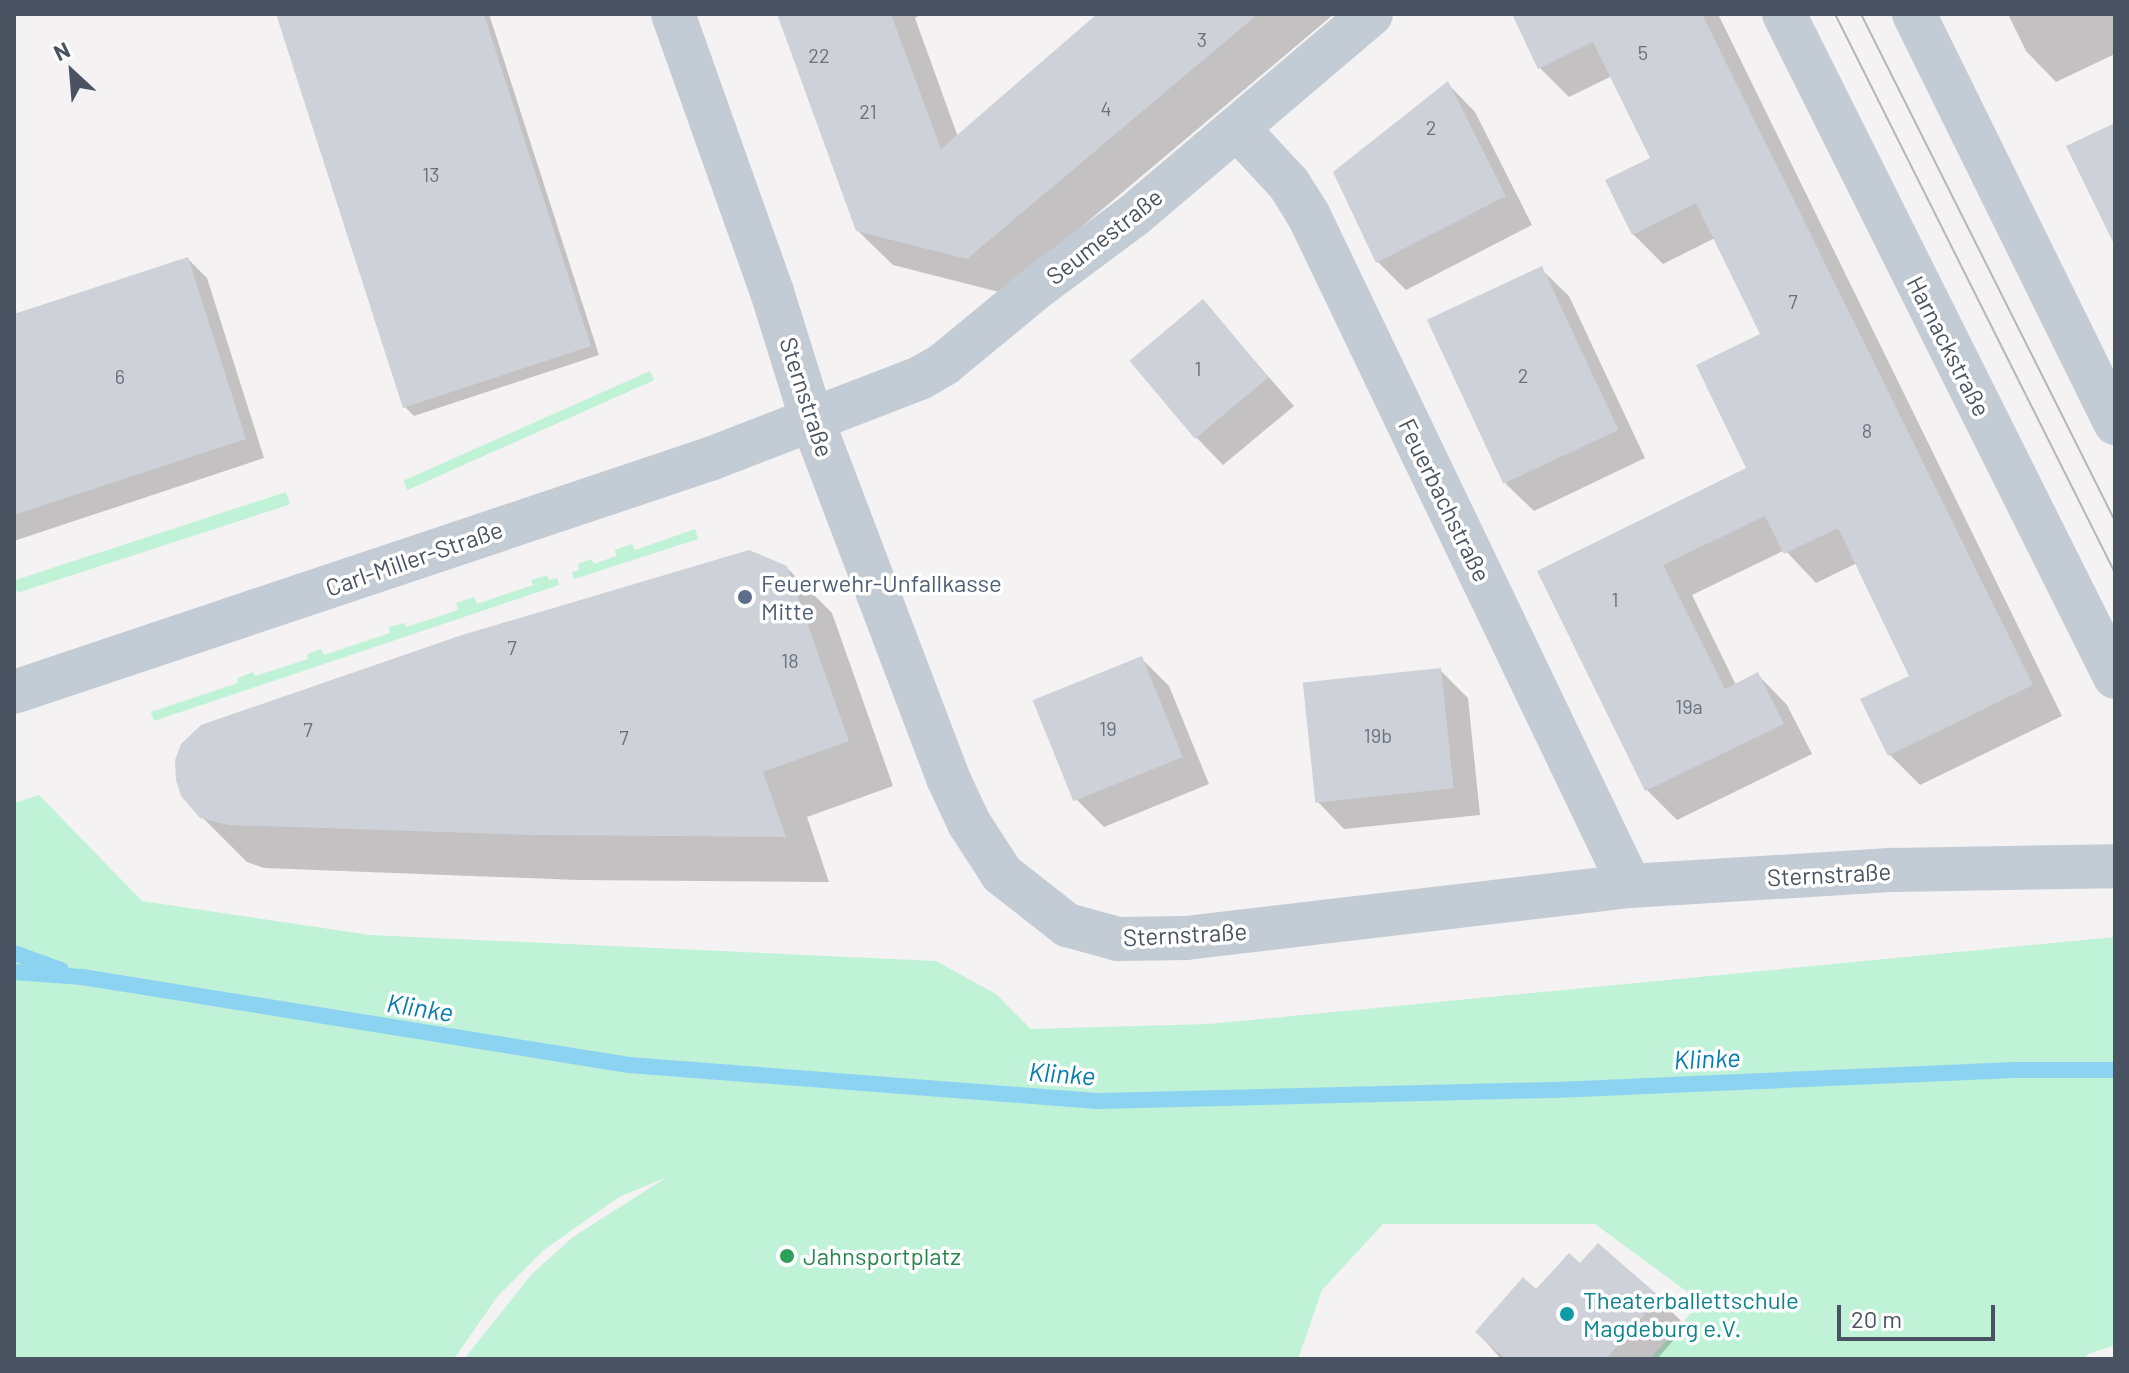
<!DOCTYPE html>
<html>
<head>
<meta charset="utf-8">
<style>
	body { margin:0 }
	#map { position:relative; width:2129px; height:1373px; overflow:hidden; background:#f4f2f2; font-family:Barlow,sans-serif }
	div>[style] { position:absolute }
	.green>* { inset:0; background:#c0f2d8; transform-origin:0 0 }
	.shadow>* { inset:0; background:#0003 }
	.stream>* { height:16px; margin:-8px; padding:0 8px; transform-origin:8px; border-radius:8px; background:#8cd3f1 }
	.building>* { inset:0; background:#ced1d7; transform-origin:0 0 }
	.street>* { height:44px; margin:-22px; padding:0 22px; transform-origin:22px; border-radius:22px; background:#c3cbd4 }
	.tram>* { height:2px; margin:-1px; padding:0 1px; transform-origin:1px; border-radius:1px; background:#b4b7bd }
	.dots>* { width:22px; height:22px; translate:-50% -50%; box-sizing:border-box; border:4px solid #fff; border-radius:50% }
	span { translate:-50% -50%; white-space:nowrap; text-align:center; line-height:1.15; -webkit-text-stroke:7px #fff; paint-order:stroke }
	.number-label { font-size:20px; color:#6a727e }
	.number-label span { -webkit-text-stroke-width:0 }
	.street-label { font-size:24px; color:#495361 }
	.service-label { font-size:24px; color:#4e5e75 }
	.left { translate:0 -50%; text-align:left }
	.leisure-label { font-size:24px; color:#27864d }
	.culture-label { font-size:24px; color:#0d838f }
	.water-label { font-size:26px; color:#067caf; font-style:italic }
	.frame { position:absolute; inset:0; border:16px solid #495361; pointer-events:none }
	.north { position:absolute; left:32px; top:32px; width:80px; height:80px; -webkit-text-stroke:6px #fff; paint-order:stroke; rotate:334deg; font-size:22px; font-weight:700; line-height:32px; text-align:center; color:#495361 }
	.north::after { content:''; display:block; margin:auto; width:28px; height:36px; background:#495361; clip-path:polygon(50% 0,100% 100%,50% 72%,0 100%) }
	.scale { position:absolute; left:1837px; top:1305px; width:158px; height:36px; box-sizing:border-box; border:4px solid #495361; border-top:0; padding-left:10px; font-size:24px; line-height:28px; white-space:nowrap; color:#495361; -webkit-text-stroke:6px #fff; paint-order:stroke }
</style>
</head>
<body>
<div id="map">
	<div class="green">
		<i style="left:650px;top:371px;width:10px;height:270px;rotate:66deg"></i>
		<i style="left:286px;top:492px;width:13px;height:287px;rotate:72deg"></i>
		<i style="clip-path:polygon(695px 529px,698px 539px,574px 579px,572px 572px,579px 570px,578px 564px,591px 559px,594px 564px,616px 556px,615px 550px,632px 544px,635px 550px)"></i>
		<i style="clip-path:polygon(547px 575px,549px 580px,557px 578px,559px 585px,154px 721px,151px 712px,238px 683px,238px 678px,253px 672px,255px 676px,308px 659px,307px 654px,321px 649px,324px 655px,390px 633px,389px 627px,404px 623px,406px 627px,458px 610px,456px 603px,474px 597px,477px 604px,533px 585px,531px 580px)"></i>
		<i style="clip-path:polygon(39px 795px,142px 901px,370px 935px,936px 961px,996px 994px,1031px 1029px,1209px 1024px,2115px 937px,2115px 1345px,2088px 1354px,2084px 1359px,1650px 1359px,1701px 1302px,1595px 1224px,1383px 1224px,1322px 1290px,1298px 1359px,464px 1359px,532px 1274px,573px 1237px,667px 1177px,619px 1197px,545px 1249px,497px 1297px,454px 1359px,14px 1359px,14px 803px)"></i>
	</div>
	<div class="shadow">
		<i style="clip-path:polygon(278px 14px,489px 14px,599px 355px,414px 416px,405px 407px)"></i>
		<i style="clip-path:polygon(779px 14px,922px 14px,915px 18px,958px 137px,1097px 16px,1095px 14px,1334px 14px,1003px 293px,893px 265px,857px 230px)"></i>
		<i style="clip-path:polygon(1514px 14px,1718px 14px,2062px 716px,1920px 785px,1890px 755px,1911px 676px,1857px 563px,1816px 583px,1785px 550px,1692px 595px,1736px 685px,1758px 675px,1787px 705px,1812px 754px,1677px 820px,1647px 790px,1540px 572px,1749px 468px,1762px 335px,1715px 238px,1663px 264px,1633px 234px,1652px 159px,1612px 76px,1569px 97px,1540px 68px)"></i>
		<i style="clip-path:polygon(2008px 14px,2115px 14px,2115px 54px,2056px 82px,2026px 51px)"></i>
		<i style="clip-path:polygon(1448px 84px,1475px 112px,1532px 225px,1406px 290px,1378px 262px,1336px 173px)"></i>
		<i style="clip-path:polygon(188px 259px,207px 278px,264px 458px,14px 541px,14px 316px)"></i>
		<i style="clip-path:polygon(1541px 269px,1569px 296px,1645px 458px,1534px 511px,1506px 484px)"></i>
		<i style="clip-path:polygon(1203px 302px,1294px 406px,1223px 465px,1196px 437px)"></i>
		<i style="clip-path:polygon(786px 567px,832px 613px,893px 786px,807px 817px,829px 882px,578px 880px,264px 868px,247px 862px,201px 816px)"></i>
		<i style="clip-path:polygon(1141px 658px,1169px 686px,1209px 784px,1104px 827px,1076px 799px)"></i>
		<i style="clip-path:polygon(1440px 670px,1468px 698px,1480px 815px,1344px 829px,1317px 801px)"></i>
		<i style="clip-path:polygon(1581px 1266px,1658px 1298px,1686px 1326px,1657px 1359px,1501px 1359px,1477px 1332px)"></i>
	</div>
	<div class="stream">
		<i style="left:14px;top:953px;width:50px;rotate:19.9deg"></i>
		<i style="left:14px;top:972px;width:68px;rotate:4.2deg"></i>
		<i style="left:82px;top:977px;width:554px;rotate:9.14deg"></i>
		<i style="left:629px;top:1065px;width:472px;rotate:4.4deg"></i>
		<i style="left:1100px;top:1101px;width:456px;rotate:-1.4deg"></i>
		<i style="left:1556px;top:1090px;width:459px;rotate:-2.5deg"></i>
		<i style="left:2015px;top:1070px;width:100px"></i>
	</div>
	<div class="building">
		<i style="clip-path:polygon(276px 14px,484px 14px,591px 346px,403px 408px)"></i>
		<i style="clip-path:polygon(777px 14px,891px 14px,941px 149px,1097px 14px,1258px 14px,967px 259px,856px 231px)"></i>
		<i style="clip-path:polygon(1512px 14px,1702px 14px,2033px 685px,1888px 756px,1860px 699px,1909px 676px,1838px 528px,1784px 554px,1765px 516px,1663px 565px,1725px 689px,1758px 672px,1784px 724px,1645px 791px,1537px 571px,1746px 468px,1696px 365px,1760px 334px,1696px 203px,1632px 235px,1605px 180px,1650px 158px,1593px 42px,1538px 69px)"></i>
		<i style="clip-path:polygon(1448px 81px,1506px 196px,1376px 263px,1333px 172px)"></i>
		<i style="clip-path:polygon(2115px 123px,2115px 246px,2066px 146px)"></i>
		<i style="clip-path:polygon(188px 257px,246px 439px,14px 515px,14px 314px)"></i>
		<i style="left:1542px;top:266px;width:181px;height:127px;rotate:65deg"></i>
		<i style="left:1203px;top:299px;width:102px;height:96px;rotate:50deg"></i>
		<i style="clip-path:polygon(749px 550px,787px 566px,849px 741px,763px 772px,786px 837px,532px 835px,228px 825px,200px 818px,181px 796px,176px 780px,175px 760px,181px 744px,201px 725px,462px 635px)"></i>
		<i style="left:1142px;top:656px;width:109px;height:118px;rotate:68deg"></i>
		<i style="left:1441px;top:668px;width:121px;height:139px;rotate:84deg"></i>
		<i style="clip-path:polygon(1598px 1243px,1660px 1297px,1606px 1359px,1506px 1359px,1475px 1332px,1523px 1277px,1536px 1289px,1569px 1253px,1580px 1263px)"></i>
	</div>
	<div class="street">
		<i style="left:673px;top:14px;width:295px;rotate:70.4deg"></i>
		<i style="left:772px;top:292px;width:131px;rotate:72.7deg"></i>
		<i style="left:811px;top:417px;width:386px;rotate:69.2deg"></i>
		<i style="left:948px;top:778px;width:50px;rotate:65deg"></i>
		<i style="left:969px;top:823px;width:61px;rotate:57.1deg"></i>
		<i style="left:1002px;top:874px;width:83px;rotate:38.1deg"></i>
		<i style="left:1067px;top:925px;width:53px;rotate:15.4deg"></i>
		<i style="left:1118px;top:939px;width:68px;rotate:-0.8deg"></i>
		<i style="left:1186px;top:938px;width:447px;rotate:-6.7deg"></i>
		<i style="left:1630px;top:886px;width:265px;rotate:-3.5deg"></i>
		<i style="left:1895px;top:870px;width:220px;rotate:-1deg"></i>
		<i style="left:1784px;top:14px;width:741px;rotate:63.47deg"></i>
		<i style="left:1914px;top:14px;width:456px;rotate:63.8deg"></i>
		<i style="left:1238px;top:129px;width:75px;rotate:47.2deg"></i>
		<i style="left:1289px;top:184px;width:36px;rotate:58deg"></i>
		<i style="left:1308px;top:214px;width:745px;rotate:64.4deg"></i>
		<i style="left:14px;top:692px;width:734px;rotate:-18.51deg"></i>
		<i style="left:710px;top:459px;width:225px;rotate:-21.1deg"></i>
		<i style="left:920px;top:378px;width:28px;rotate:-30deg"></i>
		<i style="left:944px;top:364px;width:124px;rotate:-39.5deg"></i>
		<i style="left:1040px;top:285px;width:116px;rotate:-36.6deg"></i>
		<i style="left:1133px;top:216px;width:312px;rotate:-40.3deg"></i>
	</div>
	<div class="tram">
		<i style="left:1835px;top:14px;width:625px;rotate:63.39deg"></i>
		<i style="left:1861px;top:14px;width:567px;rotate:63.39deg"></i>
	</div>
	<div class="dots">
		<i style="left:745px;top:597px;background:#5c6f8a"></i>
		<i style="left:787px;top:1256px;background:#2e9e5b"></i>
		<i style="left:1567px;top:1314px;background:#0f9aa8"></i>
	</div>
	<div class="number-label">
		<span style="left:1202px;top:39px">3</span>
		<span style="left:1643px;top:52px">5</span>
		<span style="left:819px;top:55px">22</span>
		<span style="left:1106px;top:108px">4</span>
		<span style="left:868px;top:111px">21</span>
		<span style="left:1431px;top:127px">2</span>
		<span style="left:431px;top:174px">13</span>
		<span style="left:1793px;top:301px">7</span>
		<span style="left:1198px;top:368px">1</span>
		<span style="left:1523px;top:375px">2</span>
		<span style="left:120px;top:376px">6</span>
		<span style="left:1867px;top:430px">8</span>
		<span style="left:1615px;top:599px">1</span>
		<span style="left:512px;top:647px">7</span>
		<span style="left:790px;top:660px">18</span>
		<span style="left:1689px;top:706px">19a</span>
		<span style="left:1108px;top:728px">19</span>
		<span style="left:308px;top:729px">7</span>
		<span style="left:1378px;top:735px">19b</span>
		<span style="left:624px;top:737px">7</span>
	</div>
	<div class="street-label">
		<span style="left:1104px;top:236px;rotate:-38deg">Seumestraße</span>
		<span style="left:1949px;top:346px;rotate:63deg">Harnackstraße</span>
		<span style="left:807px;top:397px;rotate:72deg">Sternstraße</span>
		<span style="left:1445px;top:500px;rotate:64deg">Feuerbachstraße</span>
		<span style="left:414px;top:558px;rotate:-19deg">Carl-Miller-Straße</span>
		<span style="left:1829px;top:874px;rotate:-3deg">Sternstraße</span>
		<span style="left:1185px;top:934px;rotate:-3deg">Sternstraße</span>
	</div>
	<div class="service-label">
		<span class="left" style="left:761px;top:597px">Feuerwehr-Unfallkasse<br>Mitte</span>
	</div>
	<div class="leisure-label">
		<span class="left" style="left:803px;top:1256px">Jahnsportplatz</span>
	</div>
	<div class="culture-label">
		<span class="left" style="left:1583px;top:1314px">Theaterballettschule<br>Magdeburg e.V.</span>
	</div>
	<div class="water-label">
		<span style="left:420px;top:1007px;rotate:9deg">Klinke</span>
		<span style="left:1707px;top:1058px;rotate:-2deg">Klinke</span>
		<span style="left:1062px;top:1073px;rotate:4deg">Klinke</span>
	</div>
	<div class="frame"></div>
	<div class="north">N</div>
	<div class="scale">20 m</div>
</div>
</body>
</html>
